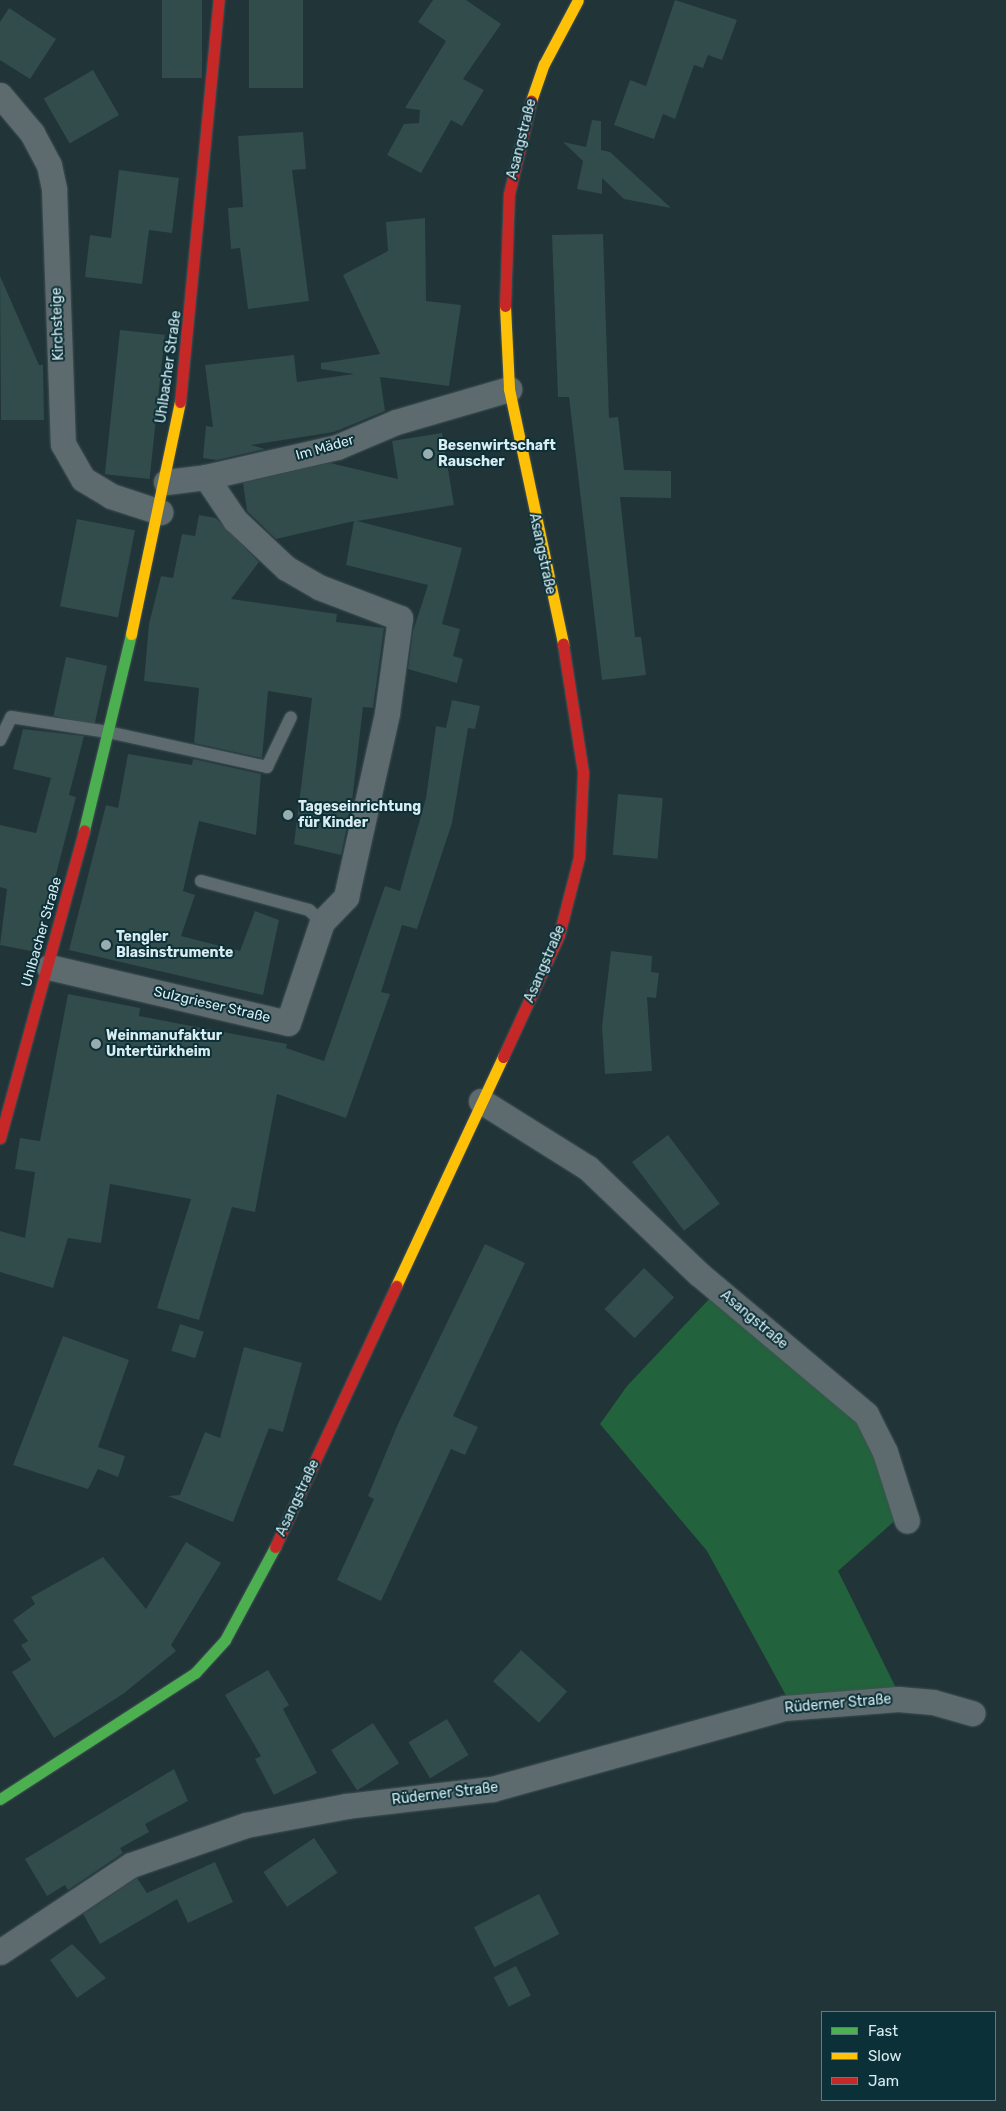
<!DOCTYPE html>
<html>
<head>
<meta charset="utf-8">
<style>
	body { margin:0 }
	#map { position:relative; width:1006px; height:2111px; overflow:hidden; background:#213438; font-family:Rubik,sans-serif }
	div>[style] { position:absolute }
	.green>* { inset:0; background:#22623c }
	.building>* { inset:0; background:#324b4b; transform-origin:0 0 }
	.roads { filter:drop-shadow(0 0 1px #415155) drop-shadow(0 0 1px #415155) }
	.lane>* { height:12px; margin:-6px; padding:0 6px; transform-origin:6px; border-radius:6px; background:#5e6b6e }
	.street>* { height:25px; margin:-12.5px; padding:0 12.5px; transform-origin:12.5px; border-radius:12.5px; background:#5e6b6e }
	.fast>* { height:11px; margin:-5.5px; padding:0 5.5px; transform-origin:5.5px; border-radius:5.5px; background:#4caf50 }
	.slow>* { height:11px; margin:-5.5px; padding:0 5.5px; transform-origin:5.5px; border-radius:5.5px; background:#ffc107 }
	.jam>* { height:11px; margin:-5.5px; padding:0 5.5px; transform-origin:5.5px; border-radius:5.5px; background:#c62828 }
	.dots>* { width:14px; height:14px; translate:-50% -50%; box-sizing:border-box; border:2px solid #0c3038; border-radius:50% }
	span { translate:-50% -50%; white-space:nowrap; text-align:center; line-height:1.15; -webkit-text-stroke:4px #0c3038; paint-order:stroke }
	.street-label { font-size:14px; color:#d9ecf1 }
	.poi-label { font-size:14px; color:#d9ecf1; font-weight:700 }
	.left { translate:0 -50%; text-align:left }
	.legend { position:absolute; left:821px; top:2011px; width:175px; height:90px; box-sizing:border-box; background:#0c3038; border:1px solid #5e7b82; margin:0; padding:6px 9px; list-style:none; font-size:15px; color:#d9ecf1 }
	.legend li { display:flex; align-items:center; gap:10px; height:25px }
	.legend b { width:25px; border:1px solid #5e7b82 }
</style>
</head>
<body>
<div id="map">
	<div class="green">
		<i style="clip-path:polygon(712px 1296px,860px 1417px,899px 1517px,838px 1571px,898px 1692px,789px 1701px,707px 1551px,600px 1424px,627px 1386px)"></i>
	</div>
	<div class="building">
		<i style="left:162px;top:0;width:40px;height:78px"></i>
		<i style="left:249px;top:0;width:54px;height:88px"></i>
		<i style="clip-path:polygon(433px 0,466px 0,501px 24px,463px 79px,484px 90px,462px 126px,451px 120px,421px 173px,387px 155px,404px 124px,419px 123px,420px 110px,405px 108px,446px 41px,418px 22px)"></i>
		<i style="clip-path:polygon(675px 0,737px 20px,722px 60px,708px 55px,703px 68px,694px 65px,675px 119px,663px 114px,654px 139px,614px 125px,630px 80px,646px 86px)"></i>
		<i style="clip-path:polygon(9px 8px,56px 39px,30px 79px,0 60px,0 22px)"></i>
		<i style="left:93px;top:70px;width:52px;height:57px;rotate:60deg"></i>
		<i style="clip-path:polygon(592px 120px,601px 121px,601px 150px,610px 152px,671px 208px,624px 199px,602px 178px,602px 194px,577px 189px,583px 161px,563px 142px,586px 147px)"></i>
		<i style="clip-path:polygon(303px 132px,306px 169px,292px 170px,309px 301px,248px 309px,240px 248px,231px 249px,228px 208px,243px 207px,238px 136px)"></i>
		<i style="clip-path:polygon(119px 170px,179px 178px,172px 233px,149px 230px,142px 284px,85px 277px,90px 235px,111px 238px)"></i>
		<i style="clip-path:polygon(425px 218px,426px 301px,461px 305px,449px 386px,380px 377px,385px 411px,334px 432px,251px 445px,265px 449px,217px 460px,203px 458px,206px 426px,213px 427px,205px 365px,294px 355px,297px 382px,354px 374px,321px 369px,321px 363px,380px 354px,343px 275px,388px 251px,386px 222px)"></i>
		<i style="clip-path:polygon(603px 234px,609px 418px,618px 417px,624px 470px,671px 471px,671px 498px,620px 497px,635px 637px,641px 637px,646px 675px,602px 680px,569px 397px,558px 397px,552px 235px)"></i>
		<i style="clip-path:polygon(0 276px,39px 365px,43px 365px,44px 420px,1px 420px)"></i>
		<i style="left:120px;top:330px;width:45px;height:145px;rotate:6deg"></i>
		<i style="clip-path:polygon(442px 433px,454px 505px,357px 521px,462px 548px,442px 624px,460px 629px,453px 656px,463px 659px,457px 683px,408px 669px,413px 631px,428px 585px,346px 565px,354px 521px,276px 539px,247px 511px,243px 483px,330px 463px,398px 479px,392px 441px)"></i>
		<i style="clip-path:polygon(199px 515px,216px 518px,259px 562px,231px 599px,337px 614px,336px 622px,384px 628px,373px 708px,363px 707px,352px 802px,341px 855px,294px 844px,312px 698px,268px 691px,262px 758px,194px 743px,199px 688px,144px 681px,149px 624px,161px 576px,173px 578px,182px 534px,195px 536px)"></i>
		<i style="left:77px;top:519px;width:59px;height:89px;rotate:11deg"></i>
		<i style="left:66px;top:657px;width:42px;height:60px;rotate:12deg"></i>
		<i style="clip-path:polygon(452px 700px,480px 706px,475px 729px,468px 728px,452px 823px,417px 929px,402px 925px,381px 992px,390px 994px,346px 1118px,277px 1094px,255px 1212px,232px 1207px,199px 1320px,157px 1308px,191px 1199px,110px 1184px,101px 1243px,68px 1238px,53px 1288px,0 1272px,0 1231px,25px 1238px,35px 1172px,15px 1169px,20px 1138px,40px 1141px,68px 994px,140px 1008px,139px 1016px,287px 1044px,286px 1048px,324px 1061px,385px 886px,400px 891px,426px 798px,436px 726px,446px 728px)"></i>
		<i style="clip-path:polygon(23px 729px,84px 736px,69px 795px,76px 797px,36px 952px,0 945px,7px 889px,0 887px,0 825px,36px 833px,51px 778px,13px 769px)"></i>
		<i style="clip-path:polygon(128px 754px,192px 765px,193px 759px,261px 774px,256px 835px,199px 821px,183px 891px,195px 895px,181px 936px,240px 951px,255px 911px,279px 920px,263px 995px,69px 950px,106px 805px,118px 808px)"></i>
		<i style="left:618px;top:794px;width:45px;height:61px;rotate:5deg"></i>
		<i style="clip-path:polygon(611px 951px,652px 956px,651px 972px,659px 973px,656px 998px,647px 997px,652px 1071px,605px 1074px,602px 1026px)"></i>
		<i style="left:668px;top:1135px;width:86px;height:45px;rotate:53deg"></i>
		<i style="clip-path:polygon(485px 1244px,525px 1263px,453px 1416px,478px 1427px,465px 1455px,451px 1449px,381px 1601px,337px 1580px,374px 1499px,368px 1496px,398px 1424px)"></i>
		<i style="left:644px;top:1268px;width:42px;height:57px;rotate:44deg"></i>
		<i style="left:180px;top:1324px;width:25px;height:28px;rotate:18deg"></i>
		<i style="clip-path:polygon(63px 1336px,129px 1360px,98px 1447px,125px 1456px,118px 1477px,98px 1469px,88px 1489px,13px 1465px)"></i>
		<i style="clip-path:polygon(244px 1347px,302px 1363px,283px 1432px,269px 1428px,233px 1522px,168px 1496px,180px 1495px,205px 1432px,220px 1438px)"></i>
		<i style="clip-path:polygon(186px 1542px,221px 1563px,171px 1645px,176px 1651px,123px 1694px,54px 1738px,12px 1672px,31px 1660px,21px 1645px,28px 1641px,13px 1620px,35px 1604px,31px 1597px,103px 1557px,146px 1609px)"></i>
		<i style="left:521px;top:1650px;width:62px;height:42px;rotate:42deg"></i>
		<i style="clip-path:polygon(268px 1670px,289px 1705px,283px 1709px,317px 1773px,274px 1795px,255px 1759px,261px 1756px,225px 1695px)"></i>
		<i style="left:447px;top:1719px;width:42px;height:45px;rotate:59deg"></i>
		<i style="left:373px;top:1723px;width:48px;height:50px;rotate:57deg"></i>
		<i style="clip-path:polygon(174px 1769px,188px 1801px,145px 1824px,149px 1832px,120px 1848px,123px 1853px,68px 1890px,65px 1885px,47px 1896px,25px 1859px)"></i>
		<i style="left:314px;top:1838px;width:42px;height:61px;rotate:56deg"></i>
		<i style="clip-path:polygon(215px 1862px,233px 1902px,188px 1923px,177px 1899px,100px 1944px,83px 1914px,137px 1878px,147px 1893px)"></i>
		<i style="left:539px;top:1894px;width:45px;height:73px;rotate:63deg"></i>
		<i style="clip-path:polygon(72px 1944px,106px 1978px,77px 1998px,50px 1960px)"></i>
		<i style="left:516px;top:1966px;width:33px;height:25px;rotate:63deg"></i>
	</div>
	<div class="roads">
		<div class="lane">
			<i style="left:0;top:740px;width:25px;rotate:-64deg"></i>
			<i style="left:11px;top:717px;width:98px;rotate:8.8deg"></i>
			<i style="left:108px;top:732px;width:163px;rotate:12.4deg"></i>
			<i style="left:267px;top:767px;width:55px;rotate:-64.4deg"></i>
			<i style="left:201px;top:881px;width:112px;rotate:15deg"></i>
			<i style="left:309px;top:910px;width:18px;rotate:43deg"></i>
		</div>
		<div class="street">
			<i style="left:0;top:95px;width:50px;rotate:49.9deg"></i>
			<i style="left:32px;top:133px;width:36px;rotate:62deg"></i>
			<i style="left:49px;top:165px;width:25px;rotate:78deg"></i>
			<i style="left:54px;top:189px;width:255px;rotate:88deg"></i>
			<i style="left:63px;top:444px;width:40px;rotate:60.3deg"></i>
			<i style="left:83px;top:479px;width:33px;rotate:31deg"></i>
			<i style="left:111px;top:496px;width:52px;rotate:18.1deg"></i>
			<i style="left:166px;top:482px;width:40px;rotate:-7.1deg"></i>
			<i style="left:206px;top:477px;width:134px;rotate:-12.9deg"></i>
			<i style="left:337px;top:447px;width:64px;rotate:-23deg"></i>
			<i style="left:396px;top:422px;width:118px;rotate:-16.3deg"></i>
			<i style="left:49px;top:967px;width:245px;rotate:13.2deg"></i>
			<i style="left:288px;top:1023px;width:107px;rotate:-71.4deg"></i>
			<i style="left:322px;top:922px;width:35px;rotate:-46deg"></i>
			<i style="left:346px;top:897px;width:189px;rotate:-77.4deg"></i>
			<i style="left:387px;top:713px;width:96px;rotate:-82.2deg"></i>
			<i style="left:400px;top:618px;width:87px;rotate:-159.1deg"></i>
			<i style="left:319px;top:587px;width:38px;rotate:-150deg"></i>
			<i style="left:286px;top:568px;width:70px;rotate:-136.7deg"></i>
			<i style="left:235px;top:520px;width:52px;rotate:-124deg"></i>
			<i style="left:481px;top:1101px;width:126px;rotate:32.1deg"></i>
			<i style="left:588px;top:1168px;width:153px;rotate:43.7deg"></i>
			<i style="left:699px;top:1274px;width:218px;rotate:40deg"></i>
			<i style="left:866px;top:1414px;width:42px;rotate:63.4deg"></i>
			<i style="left:885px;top:1452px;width:72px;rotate:72.3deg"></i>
			<i style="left:0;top:1952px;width:157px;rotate:-33.6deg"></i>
			<i style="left:131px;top:1865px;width:122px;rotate:-19.2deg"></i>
			<i style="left:246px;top:1825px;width:103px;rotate:-10.7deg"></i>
			<i style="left:347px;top:1806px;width:146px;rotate:-6.7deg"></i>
			<i style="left:492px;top:1789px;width:303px;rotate:-15.5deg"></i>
			<i style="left:784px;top:1708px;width:114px;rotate:-4.5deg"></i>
			<i style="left:898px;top:1699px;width:35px;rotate:5deg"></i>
			<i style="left:933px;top:1702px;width:41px;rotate:15.8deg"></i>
		</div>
		<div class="fast">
			<i style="left:84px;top:830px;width:202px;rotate:-76.5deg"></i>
			<i style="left:0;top:1799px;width:232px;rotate:-32.9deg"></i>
			<i style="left:195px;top:1673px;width:45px;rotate:-47.7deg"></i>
			<i style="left:225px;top:1640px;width:106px;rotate:-61.7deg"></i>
		</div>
		<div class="slow">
			<i style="left:531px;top:101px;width:39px;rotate:-71deg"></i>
			<i style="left:544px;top:64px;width:72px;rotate:-62deg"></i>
			<i style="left:505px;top:306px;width:83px;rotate:87.2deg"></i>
			<i style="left:509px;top:389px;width:261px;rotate:78deg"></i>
			<i style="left:131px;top:634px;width:237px;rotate:-78.1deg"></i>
			<i style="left:396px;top:1286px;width:253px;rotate:-65deg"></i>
		</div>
		<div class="jam">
			<i style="left:505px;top:306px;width:112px;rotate:-88deg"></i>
			<i style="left:509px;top:194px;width:96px;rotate:-76.7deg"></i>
			<i style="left:180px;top:402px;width:404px;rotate:-84.5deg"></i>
			<i style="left:503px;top:1057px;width:134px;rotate:-65.3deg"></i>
			<i style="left:559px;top:935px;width:81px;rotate:-75.6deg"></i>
			<i style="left:579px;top:857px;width:85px;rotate:-87.3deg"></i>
			<i style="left:583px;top:772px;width:130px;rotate:-98.9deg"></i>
			<i style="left:0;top:1138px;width:319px;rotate:-74.7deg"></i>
			<i style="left:275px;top:1547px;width:288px;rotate:-65.1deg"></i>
		</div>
	</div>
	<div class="dots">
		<i style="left:428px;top:454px;background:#99acb0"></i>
		<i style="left:288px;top:815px;background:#99acb0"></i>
		<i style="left:106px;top:945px;background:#99acb0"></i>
		<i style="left:96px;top:1044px;background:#99acb0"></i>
	</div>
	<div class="street-label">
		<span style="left:522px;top:139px;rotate:-76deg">Asangstraße</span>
		<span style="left:58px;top:324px;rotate:-92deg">Kirchsteige</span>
		<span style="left:169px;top:367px;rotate:-82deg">Uhlbacher Straße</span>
		<span style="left:325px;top:448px;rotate:-16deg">Im Mäder</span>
		<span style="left:542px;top:554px;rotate:78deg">Asangstraße</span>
		<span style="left:42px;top:932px;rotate:-74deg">Uhlbacher Straße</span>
		<span style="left:545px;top:964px;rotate:-67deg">Asangstraße</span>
		<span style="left:212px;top:1005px;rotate:13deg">Sulzgrieser Straße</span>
		<span style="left:754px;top:1320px;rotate:40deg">Asangstraße</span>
		<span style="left:298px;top:1498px;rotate:-65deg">Asangstraße</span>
		<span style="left:838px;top:1704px;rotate:-5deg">Rüderner Straße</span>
		<span style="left:445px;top:1794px;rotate:-7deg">Rüderner Straße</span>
	</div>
	<div class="poi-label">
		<span class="left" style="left:438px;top:454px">Besenwirtschaft<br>Rauscher</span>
		<span class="left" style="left:298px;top:815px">Tageseinrichtung<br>für Kinder</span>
		<span class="left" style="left:116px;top:945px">Tengler<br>Blasinstrumente</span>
		<span class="left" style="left:106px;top:1044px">Weinmanufaktur<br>Untertürkheim</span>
	</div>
	<ul class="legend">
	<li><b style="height:6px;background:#4caf50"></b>Fast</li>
	<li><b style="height:6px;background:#ffc107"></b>Slow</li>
	<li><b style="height:6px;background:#c62828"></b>Jam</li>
	</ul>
</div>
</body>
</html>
